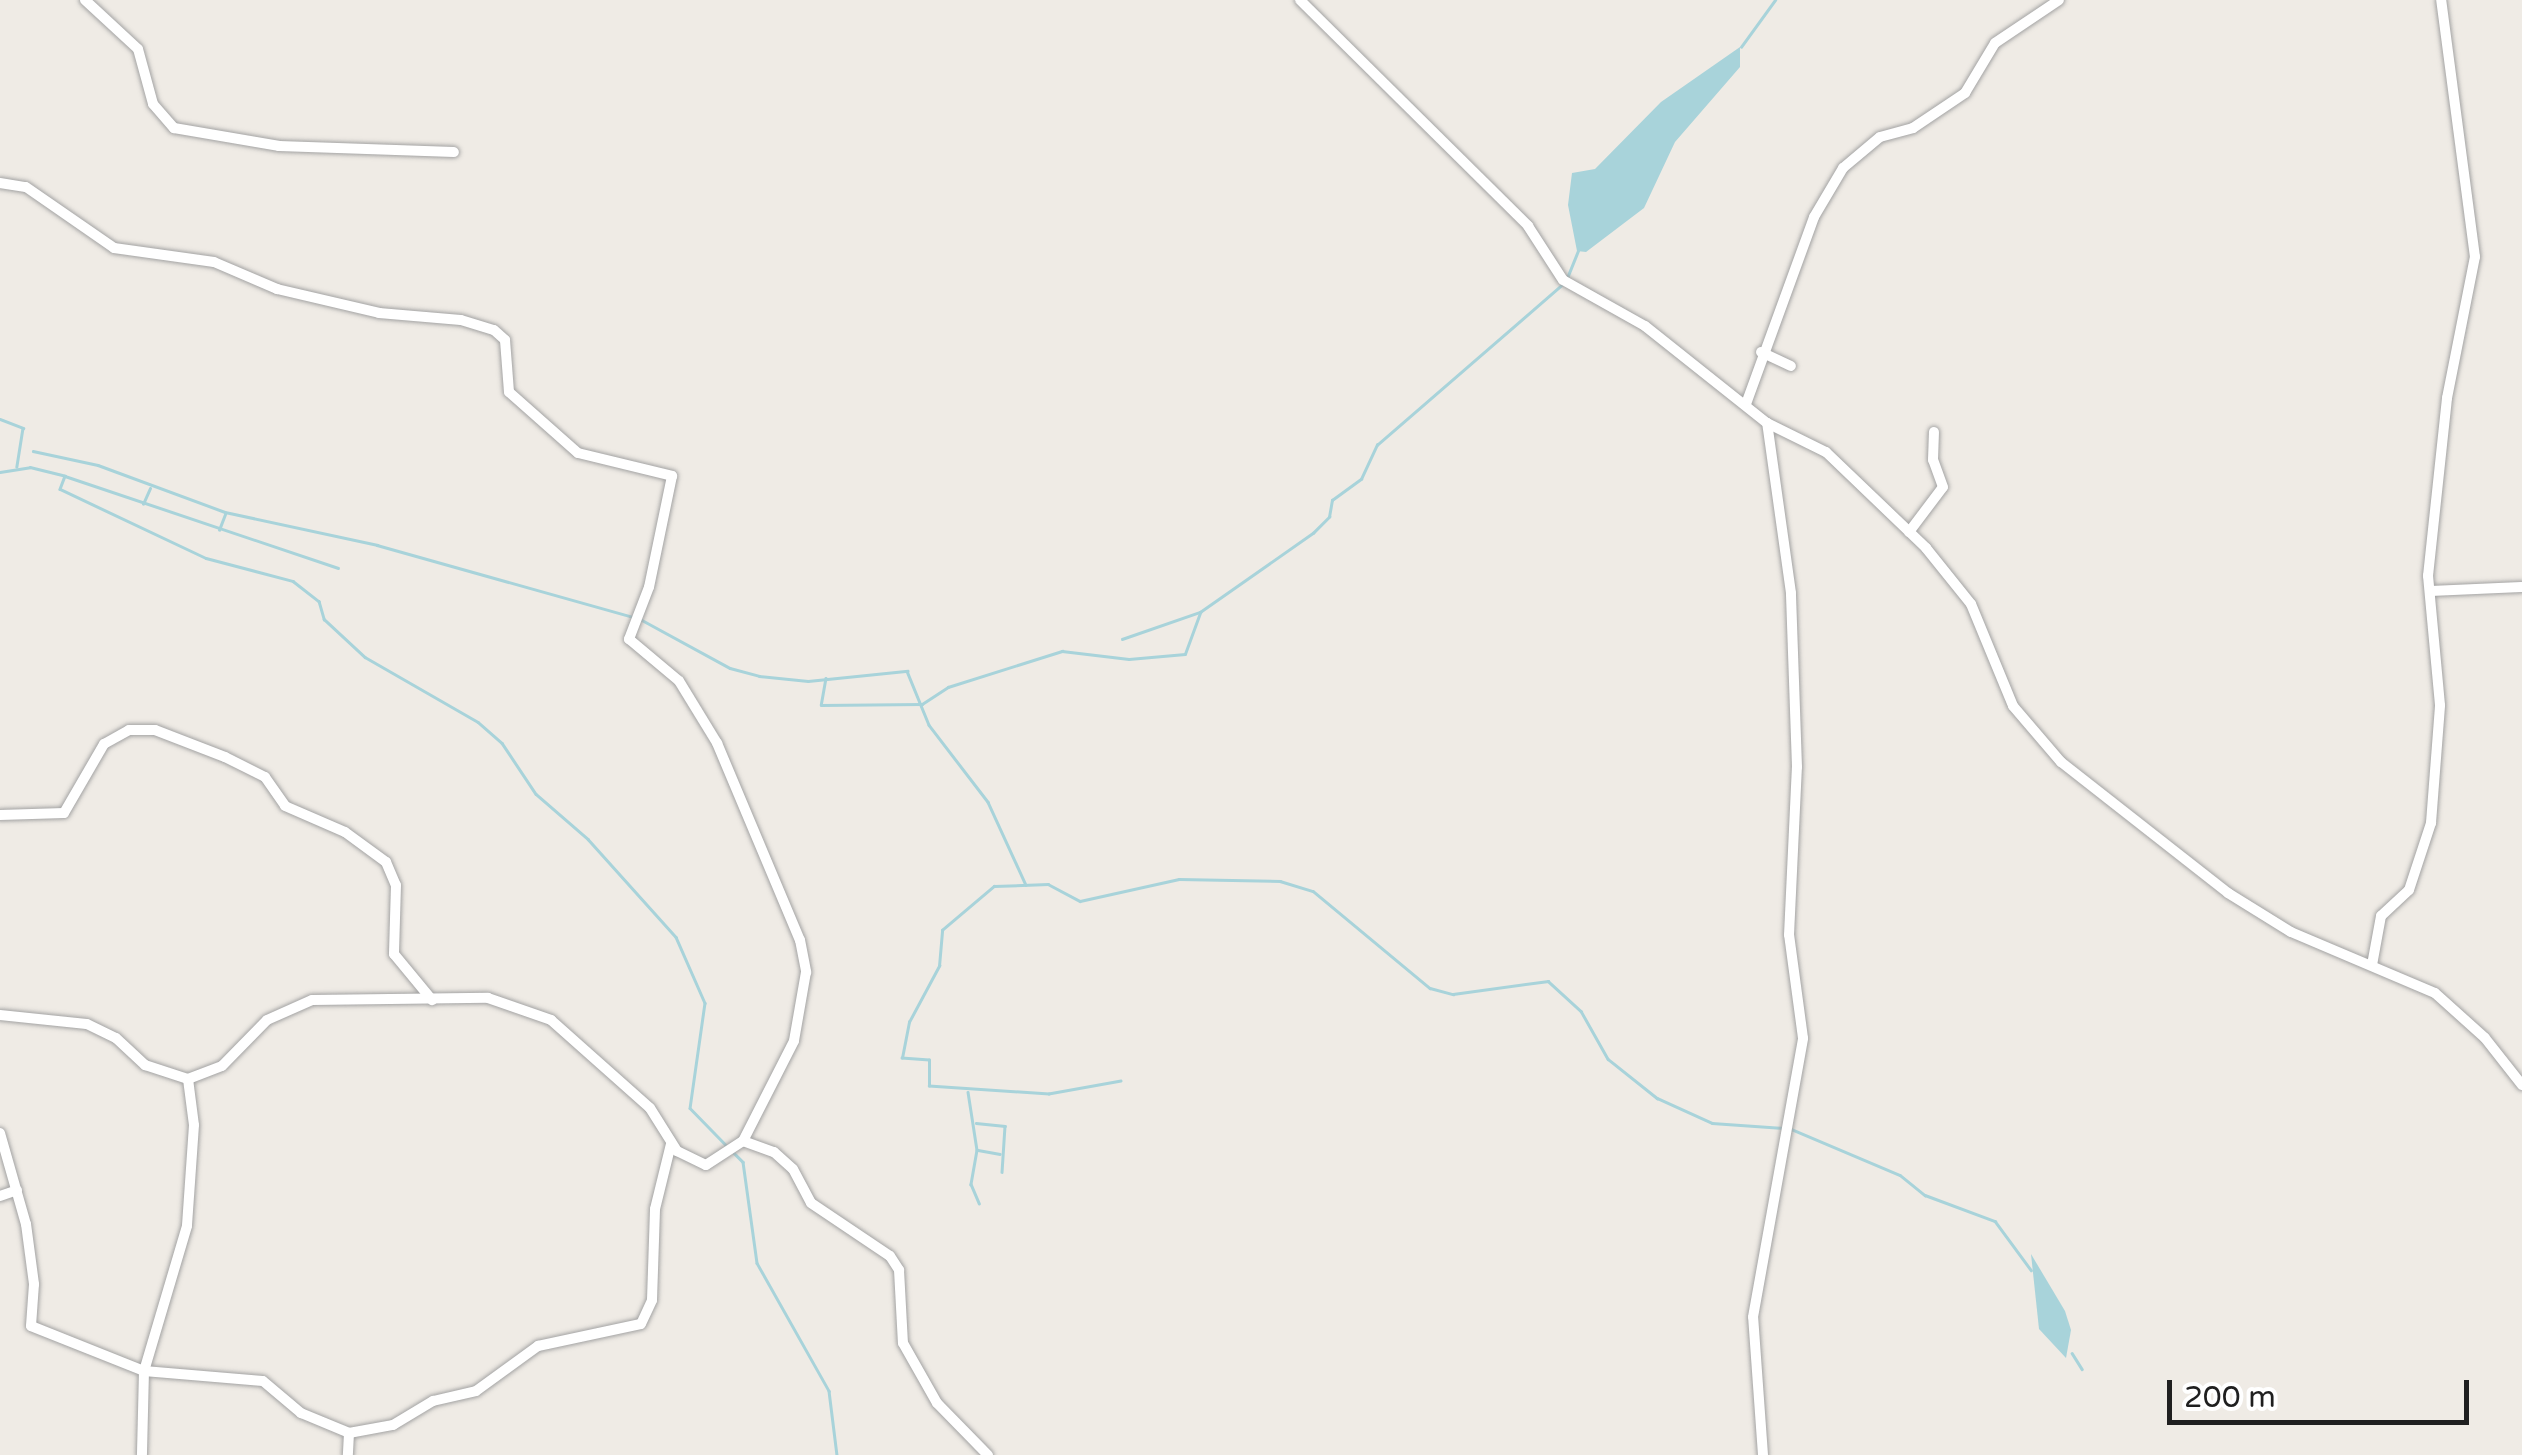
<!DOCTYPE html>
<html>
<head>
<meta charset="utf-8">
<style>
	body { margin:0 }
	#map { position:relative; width:2522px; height:1455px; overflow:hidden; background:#efebe5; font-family:"Varela Round",sans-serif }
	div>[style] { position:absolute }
	.water>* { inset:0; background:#a8d3da }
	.stream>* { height:2.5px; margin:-1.25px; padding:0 1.25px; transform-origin:1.25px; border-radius:1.25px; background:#a8d3da }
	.roads { filter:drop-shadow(0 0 2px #a3a3a3) drop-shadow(0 0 2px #a3a3a3) }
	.minor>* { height:10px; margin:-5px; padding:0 5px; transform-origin:5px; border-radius:5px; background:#fff }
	span { translate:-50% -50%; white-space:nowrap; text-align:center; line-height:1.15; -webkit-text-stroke:10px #fff; paint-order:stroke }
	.scale { position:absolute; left:2167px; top:1380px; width:302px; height:45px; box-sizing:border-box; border:5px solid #1f1f1f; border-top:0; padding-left:12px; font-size:30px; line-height:35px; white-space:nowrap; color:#1f1f1f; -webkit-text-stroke:8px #fff; paint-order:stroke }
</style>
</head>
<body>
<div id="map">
	<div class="water">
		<i style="clip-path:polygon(1740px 47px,1740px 67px,1675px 142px,1644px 208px,1586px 252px,1577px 251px,1568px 205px,1572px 173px,1595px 169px,1661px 102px)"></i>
		<i style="clip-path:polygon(2031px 1254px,2065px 1311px,2071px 1330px,2066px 1358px,2039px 1329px)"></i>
	</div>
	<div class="stream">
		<i style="left:1741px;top:47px;width:58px;rotate:-54.1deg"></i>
		<i style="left:1567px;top:278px;width:35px;rotate:-68deg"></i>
		<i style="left:0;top:419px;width:25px;rotate:21deg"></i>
		<i style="left:23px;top:428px;width:39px;rotate:99deg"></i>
		<i style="left:33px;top:451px;width:66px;rotate:12.2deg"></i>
		<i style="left:98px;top:465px;width:135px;rotate:20.3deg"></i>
		<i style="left:225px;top:512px;width:156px;rotate:12.2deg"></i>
		<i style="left:377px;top:545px;width:267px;rotate:15.7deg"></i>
		<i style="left:0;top:472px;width:30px;rotate:-9deg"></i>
		<i style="left:30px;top:467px;width:36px;rotate:14deg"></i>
		<i style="left:65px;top:476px;width:288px;rotate:18.6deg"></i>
		<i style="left:65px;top:476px;width:14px;rotate:111deg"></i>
		<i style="left:60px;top:489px;width:161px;rotate:25.3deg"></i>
		<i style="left:206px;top:558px;width:90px;rotate:14.8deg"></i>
		<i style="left:293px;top:581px;width:33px;rotate:38deg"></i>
		<i style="left:319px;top:601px;width:19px;rotate:74deg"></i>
		<i style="left:324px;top:619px;width:56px;rotate:42.8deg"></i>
		<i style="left:365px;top:657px;width:130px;rotate:29.9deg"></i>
		<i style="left:478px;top:722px;width:32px;rotate:41deg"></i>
		<i style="left:502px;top:743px;width:61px;rotate:56.3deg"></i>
		<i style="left:536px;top:794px;width:69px;rotate:40.9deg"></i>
		<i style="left:588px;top:839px;width:132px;rotate:48.1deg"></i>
		<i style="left:676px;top:937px;width:72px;rotate:66.3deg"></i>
		<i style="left:705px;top:1003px;width:106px;rotate:98.1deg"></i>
		<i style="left:690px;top:1108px;width:53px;rotate:45.8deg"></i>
		<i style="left:143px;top:504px;width:17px;rotate:-66deg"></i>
		<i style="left:219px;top:530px;width:17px;rotate:-69deg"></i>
		<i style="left:642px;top:620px;width:100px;rotate:28.6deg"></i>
		<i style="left:730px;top:668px;width:30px;rotate:15deg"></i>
		<i style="left:759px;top:676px;width:49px;rotate:5.8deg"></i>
		<i style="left:808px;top:681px;width:100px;rotate:-5.8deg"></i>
		<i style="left:907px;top:671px;width:58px;rotate:67.8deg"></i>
		<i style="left:929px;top:725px;width:97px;rotate:52.5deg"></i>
		<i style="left:988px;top:802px;width:91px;rotate:65.4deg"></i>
		<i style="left:1122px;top:639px;width:83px;rotate:-19.1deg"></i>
		<i style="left:1200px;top:612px;width:138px;rotate:-35deg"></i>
		<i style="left:1313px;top:533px;width:23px;rotate:-45deg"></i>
		<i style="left:1329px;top:517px;width:17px;rotate:-80deg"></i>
		<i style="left:1332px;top:500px;width:36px;rotate:-36deg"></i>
		<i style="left:1361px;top:479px;width:38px;rotate:-65deg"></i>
		<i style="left:1377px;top:445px;width:245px;rotate:-40.9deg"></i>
		<i style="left:826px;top:678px;width:27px;rotate:100deg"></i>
		<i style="left:821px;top:705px;width:101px;rotate:-0.6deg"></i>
		<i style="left:922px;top:704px;width:31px;rotate:-33deg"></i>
		<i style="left:948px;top:687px;width:120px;rotate:-17.5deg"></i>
		<i style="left:1062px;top:651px;width:67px;rotate:6.8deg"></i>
		<i style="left:1129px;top:659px;width:56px;rotate:-5.1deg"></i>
		<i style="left:1185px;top:654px;width:44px;rotate:-69.9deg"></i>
		<i style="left:1121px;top:1081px;width:73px;rotate:169.8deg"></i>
		<i style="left:1049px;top:1094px;width:120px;rotate:-176.2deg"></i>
		<i style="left:929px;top:1086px;width:26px;rotate:-90deg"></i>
		<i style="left:929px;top:1060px;width:27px;rotate:-176deg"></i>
		<i style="left:902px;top:1058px;width:37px;rotate:-79deg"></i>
		<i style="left:909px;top:1022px;width:64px;rotate:-61.8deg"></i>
		<i style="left:939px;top:966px;width:36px;rotate:-85deg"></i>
		<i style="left:942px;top:930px;width:68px;rotate:-40.2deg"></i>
		<i style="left:994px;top:886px;width:54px;rotate:-2.1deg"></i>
		<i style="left:1048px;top:884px;width:36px;rotate:28deg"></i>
		<i style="left:1080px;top:901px;width:101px;rotate:-12.5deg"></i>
		<i style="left:1179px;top:879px;width:101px;rotate:1.1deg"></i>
		<i style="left:1280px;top:881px;width:34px;rotate:17deg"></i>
		<i style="left:1313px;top:891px;width:152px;rotate:39.7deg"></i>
		<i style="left:1430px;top:988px;width:24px;rotate:15deg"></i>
		<i style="left:1453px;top:994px;width:96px;rotate:-7.8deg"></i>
		<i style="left:1548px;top:981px;width:45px;rotate:42.3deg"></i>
		<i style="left:1581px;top:1011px;width:55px;rotate:60.6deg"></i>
		<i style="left:1608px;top:1059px;width:63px;rotate:38.5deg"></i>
		<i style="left:1657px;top:1098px;width:60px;rotate:24.4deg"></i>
		<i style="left:1712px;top:1123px;width:71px;rotate:4deg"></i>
		<i style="left:968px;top:1092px;width:59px;rotate:81.2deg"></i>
		<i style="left:977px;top:1150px;width:35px;rotate:100deg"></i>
		<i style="left:971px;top:1184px;width:21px;rotate:67deg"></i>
		<i style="left:976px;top:1123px;width:29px;rotate:6deg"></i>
		<i style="left:1005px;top:1126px;width:46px;rotate:93.7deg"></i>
		<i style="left:1791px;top:1129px;width:118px;rotate:22.9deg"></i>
		<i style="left:1900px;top:1175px;width:32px;rotate:39deg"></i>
		<i style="left:1925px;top:1195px;width:75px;rotate:20.4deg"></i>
		<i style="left:1995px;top:1221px;width:61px;rotate:53.7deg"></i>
		<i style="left:978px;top:1150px;width:22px;rotate:10deg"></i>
		<i style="left:733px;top:1152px;width:14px;rotate:45deg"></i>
		<i style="left:743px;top:1162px;width:102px;rotate:82.1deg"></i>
		<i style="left:757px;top:1263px;width:147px;rotate:60.6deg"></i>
		<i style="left:829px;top:1391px;width:64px;rotate:82.9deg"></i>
		<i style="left:2072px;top:1353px;width:19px;rotate:58deg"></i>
	</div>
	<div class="roads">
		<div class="minor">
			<i style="left:85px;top:0;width:72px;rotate:42.8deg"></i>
			<i style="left:138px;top:49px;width:57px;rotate:74.7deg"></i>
			<i style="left:153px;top:104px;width:32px;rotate:49deg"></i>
			<i style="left:174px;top:128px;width:107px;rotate:9.7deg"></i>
			<i style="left:279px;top:146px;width:175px;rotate:2deg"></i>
			<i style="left:1300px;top:0;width:321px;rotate:44.7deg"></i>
			<i style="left:1528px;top:226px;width:64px;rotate:57.1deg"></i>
			<i style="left:1563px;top:280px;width:94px;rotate:29.3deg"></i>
			<i style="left:1645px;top:326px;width:156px;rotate:38.5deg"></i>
			<i style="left:1767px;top:423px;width:66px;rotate:26.2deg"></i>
			<i style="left:1826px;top:452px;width:139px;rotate:43.8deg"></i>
			<i style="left:1926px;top:548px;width:72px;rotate:51.2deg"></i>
			<i style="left:1971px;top:604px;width:110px;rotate:67.6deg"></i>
			<i style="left:2013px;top:706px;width:74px;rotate:49.4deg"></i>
			<i style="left:2061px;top:762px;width:212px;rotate:38.1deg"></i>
			<i style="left:2228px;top:893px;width:74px;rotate:31.8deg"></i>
			<i style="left:2291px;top:932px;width:156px;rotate:23deg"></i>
			<i style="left:2435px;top:993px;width:67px;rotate:42deg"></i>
			<i style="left:2485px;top:1038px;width:60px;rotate:51.8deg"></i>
			<i style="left:0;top:183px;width:26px;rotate:9deg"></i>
			<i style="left:26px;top:187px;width:107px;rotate:34.7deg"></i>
			<i style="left:114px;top:248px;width:101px;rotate:8deg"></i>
			<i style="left:214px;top:262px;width:69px;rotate:23.2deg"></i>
			<i style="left:277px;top:289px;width:105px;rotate:13.2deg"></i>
			<i style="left:379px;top:313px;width:82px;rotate:4.9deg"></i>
			<i style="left:461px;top:320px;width:34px;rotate:17deg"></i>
			<i style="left:494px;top:330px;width:15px;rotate:42deg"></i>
			<i style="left:505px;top:340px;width:52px;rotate:85.6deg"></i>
			<i style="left:509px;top:392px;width:92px;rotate:41.5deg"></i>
			<i style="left:578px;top:453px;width:97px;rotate:13.7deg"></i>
			<i style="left:672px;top:476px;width:113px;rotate:101.7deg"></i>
			<i style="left:649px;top:587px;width:56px;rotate:111deg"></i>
			<i style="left:629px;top:639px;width:65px;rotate:40deg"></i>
			<i style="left:679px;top:681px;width:73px;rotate:58.5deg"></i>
			<i style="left:717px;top:743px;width:214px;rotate:67.2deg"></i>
			<i style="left:800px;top:940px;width:33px;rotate:79deg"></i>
			<i style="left:806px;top:972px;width:70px;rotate:99.9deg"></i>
			<i style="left:794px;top:1041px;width:112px;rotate:117deg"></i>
			<i style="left:1761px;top:352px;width:33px;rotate:25deg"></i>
			<i style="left:1746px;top:404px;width:199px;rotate:-70deg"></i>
			<i style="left:1814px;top:217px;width:57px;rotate:-59.4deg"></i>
			<i style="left:1843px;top:168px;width:48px;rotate:-40deg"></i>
			<i style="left:1880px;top:137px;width:34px;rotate:-15deg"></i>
			<i style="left:1913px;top:128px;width:63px;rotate:-33.9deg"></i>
			<i style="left:1965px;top:93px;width:58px;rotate:-59deg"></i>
			<i style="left:1995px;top:43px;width:77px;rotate:-33.9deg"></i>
			<i style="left:1909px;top:532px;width:56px;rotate:-52.9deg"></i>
			<i style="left:1943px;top:487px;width:29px;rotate:-110deg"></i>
			<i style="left:1933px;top:460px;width:28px;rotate:-88deg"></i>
			<i style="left:2430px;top:591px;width:92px;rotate:-2.5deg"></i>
			<i style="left:0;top:815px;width:64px;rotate:-1.8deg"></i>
			<i style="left:64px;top:813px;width:80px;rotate:-59.9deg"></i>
			<i style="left:104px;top:744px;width:29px;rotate:-29deg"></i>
			<i style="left:129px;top:730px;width:26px"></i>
			<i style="left:155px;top:730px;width:75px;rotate:21.1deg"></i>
			<i style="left:225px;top:757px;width:45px;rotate:26.6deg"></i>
			<i style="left:265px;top:777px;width:35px;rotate:55deg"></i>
			<i style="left:285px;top:806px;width:65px;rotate:23.4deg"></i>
			<i style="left:345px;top:832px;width:51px;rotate:36.2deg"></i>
			<i style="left:386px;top:862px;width:25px;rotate:67deg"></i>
			<i style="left:396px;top:885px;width:69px;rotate:91.7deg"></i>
			<i style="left:394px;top:954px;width:60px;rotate:50.4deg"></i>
			<i style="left:2372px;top:965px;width:50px;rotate:-79.6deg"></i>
			<i style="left:2381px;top:916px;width:38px;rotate:-43deg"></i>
			<i style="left:2409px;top:890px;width:71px;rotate:-71.8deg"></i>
			<i style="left:2431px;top:823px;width:118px;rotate:-85.6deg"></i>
			<i style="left:2440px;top:705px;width:130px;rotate:-95.3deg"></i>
			<i style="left:2428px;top:576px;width:179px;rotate:-83.9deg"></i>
			<i style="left:2447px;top:398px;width:144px;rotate:-78.8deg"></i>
			<i style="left:2475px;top:257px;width:259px;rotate:-97.5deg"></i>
			<i style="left:0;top:1015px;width:87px;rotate:5.9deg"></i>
			<i style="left:87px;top:1024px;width:32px;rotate:26deg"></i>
			<i style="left:116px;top:1038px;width:40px;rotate:43deg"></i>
			<i style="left:145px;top:1065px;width:45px;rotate:18deg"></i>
			<i style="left:188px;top:1079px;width:36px;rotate:-21deg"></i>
			<i style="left:222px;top:1066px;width:64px;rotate:-45.6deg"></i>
			<i style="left:267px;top:1020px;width:49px;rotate:-24deg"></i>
			<i style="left:312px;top:1000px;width:176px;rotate:-0.7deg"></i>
			<i style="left:488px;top:998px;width:67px;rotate:19.2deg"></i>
			<i style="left:551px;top:1020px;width:132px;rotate:41.6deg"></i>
			<i style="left:650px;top:1108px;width:51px;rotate:57.9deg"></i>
			<i style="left:677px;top:1151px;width:32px;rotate:26deg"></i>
			<i style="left:706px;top:1165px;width:44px;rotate:-33deg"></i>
			<i style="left:743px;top:1141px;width:33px;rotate:20deg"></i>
			<i style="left:774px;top:1152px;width:25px;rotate:42deg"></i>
			<i style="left:793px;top:1169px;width:38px;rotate:62deg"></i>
			<i style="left:811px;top:1203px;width:95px;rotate:33.9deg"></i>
			<i style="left:890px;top:1256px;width:17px;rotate:57deg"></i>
			<i style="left:899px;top:1270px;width:73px;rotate:86.9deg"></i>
			<i style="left:903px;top:1343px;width:69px;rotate:60.5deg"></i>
			<i style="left:937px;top:1403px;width:73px;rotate:45.6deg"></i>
			<i style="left:188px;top:1079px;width:46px;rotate:82.6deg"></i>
			<i style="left:194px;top:1125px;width:101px;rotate:94deg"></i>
			<i style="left:187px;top:1226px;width:151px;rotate:106.5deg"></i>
			<i style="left:144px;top:1371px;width:119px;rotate:4.8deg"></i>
			<i style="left:263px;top:1381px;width:50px;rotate:40.1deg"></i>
			<i style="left:301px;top:1413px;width:52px;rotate:22.6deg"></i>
			<i style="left:349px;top:1433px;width:22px;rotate:93deg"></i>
			<i style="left:0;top:1133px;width:95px;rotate:74.1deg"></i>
			<i style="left:26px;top:1224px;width:61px;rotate:82.4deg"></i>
			<i style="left:34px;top:1284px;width:42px;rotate:94.1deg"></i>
			<i style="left:31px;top:1326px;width:122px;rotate:21.7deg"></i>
			<i style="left:144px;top:1371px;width:84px;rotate:91.4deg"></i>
			<i style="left:0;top:1196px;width:18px;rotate:-19deg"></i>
			<i style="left:349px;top:1433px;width:45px;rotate:-10.3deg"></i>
			<i style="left:393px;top:1425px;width:47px;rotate:-31deg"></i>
			<i style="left:433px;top:1401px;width:44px;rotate:-13.1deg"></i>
			<i style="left:476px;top:1391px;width:77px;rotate:-36deg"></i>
			<i style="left:538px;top:1346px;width:105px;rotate:-12.1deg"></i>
			<i style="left:641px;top:1324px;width:26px;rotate:-65deg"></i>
			<i style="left:652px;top:1300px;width:91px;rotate:-88.1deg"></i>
			<i style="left:655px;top:1209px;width:67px;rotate:-76.2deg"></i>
			<i style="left:1763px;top:1455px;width:138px;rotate:-94.1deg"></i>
			<i style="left:1753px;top:1317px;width:283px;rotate:-79.8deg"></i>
			<i style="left:1803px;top:1038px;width:104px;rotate:-97.7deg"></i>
			<i style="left:1789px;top:935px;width:168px;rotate:-87.3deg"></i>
			<i style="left:1797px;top:767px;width:174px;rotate:-92deg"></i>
			<i style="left:1791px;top:593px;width:172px;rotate:-98deg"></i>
		</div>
	</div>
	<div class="scale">200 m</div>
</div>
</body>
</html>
